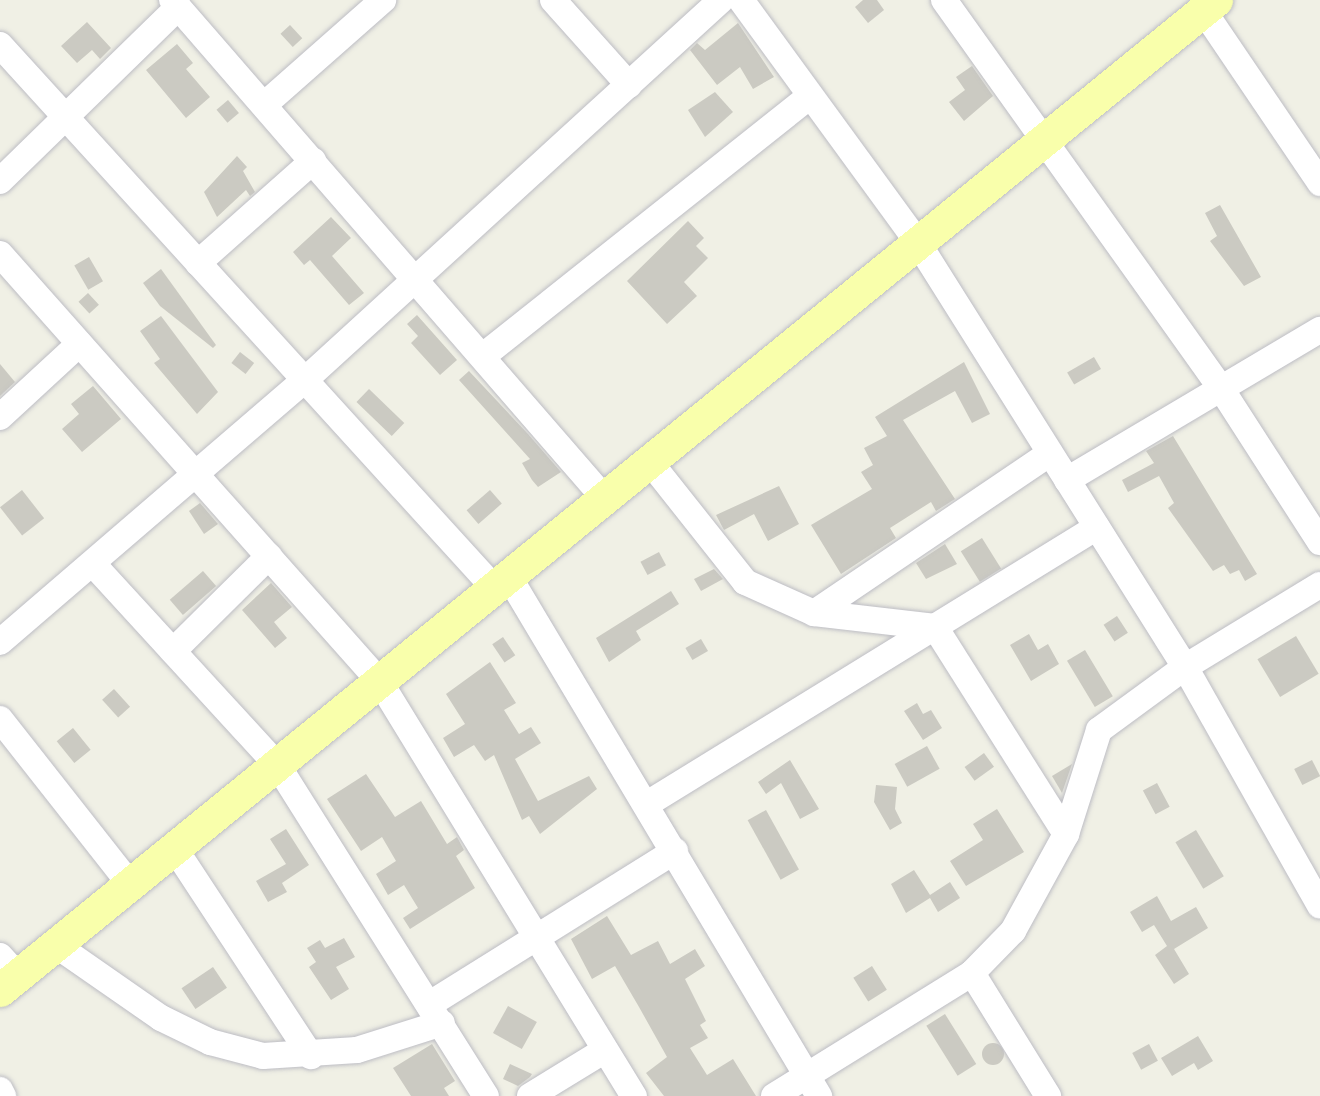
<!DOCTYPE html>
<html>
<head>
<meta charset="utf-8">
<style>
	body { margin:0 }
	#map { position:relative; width:1320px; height:1096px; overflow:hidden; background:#f0f0e5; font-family:"Asap Condensed",sans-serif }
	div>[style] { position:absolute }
	.building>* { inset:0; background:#cbcac2; transform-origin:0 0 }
	.round { border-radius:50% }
	.roads { filter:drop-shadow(0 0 2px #bdbdc4) drop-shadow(0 0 2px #bdbdc4) }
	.minor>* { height:26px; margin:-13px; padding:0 13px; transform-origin:13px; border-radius:13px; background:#fff }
	.major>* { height:33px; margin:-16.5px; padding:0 16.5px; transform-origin:16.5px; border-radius:16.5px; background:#f9ffab }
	span { translate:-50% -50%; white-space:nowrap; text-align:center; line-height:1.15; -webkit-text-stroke:5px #fff; paint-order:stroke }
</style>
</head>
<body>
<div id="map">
	<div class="building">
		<i style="clip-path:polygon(863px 0,877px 0,884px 10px,868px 23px,855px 7px)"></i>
		<i style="clip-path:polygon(87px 22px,111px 48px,100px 59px,92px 50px,77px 63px,61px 46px)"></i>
		<i style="clip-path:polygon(738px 23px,774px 77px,753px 89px,740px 67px,717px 85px,690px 50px,697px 43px,705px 50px)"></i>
		<i style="left:290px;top:25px;width:18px;height:13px;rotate:47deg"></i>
		<i style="clip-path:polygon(177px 44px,193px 63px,186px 69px,210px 97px,186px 118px,146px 70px)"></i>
		<i style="clip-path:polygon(972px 66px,993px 96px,964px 121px,949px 102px,965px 90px,956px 77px)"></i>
		<i style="clip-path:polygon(715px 92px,733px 112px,705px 137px,688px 110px)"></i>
		<i style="left:228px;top:100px;width:17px;height:15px;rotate:50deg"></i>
		<i style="clip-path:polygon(237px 156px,247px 167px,243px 171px,255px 192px,250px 196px,246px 190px,217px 217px,204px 192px)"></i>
		<i style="clip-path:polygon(1220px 205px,1261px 277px,1244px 286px,1210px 241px,1217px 236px,1205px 213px)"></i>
		<i style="clip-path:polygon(331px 217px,351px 238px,332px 256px,364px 293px,349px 305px,310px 260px,304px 265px,293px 252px)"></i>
		<i style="clip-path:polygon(688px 221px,704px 238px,696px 246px,708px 258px,684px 282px,697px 296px,667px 324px,627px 281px)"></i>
		<i style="left:89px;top:257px;width:28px;height:17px;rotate:60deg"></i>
		<i style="clip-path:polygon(161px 269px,216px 345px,213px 348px,160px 306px,143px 283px)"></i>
		<i style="left:88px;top:293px;width:16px;height:13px;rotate:47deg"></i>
		<i style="clip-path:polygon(417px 315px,457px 360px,440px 375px,411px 343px,418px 336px,407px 324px)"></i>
		<i style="clip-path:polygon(161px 316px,218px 392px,197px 414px,154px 363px,160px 359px,140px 331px)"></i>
		<i style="left:240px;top:352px;width:18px;height:14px;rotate:38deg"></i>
		<i style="left:1094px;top:357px;width:14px;height:31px;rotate:60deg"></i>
		<i style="clip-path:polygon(964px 362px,990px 414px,972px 423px,955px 391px,903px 420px,955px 499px,936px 511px,931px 502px,890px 528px,896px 538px,841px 574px,811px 525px,872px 489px,861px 472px,873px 465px,864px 448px,887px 436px,875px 417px)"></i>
		<i style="clip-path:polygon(0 364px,15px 382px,0 396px)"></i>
		<i style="clip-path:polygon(469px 371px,528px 434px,561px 472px,538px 487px,532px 480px,522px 463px,530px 459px,459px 380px)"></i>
		<i style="clip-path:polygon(93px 386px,121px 419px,82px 452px,62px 429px,79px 414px,71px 404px)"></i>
		<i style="left:369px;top:389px;width:49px;height:18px;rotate:44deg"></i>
		<i style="clip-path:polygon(1173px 436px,1257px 574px,1245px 581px,1239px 570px,1230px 574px,1224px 565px,1213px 571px,1168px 508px,1174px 503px,1159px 476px,1128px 492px,1122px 480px,1154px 463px,1146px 451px)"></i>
		<i style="clip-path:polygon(779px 486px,799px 524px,768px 541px,754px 514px,724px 530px,716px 515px)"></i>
		<i style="left:22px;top:490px;width:36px;height:28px;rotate:52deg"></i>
		<i style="left:490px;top:490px;width:18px;height:31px;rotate:49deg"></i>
		<i style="clip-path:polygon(200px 503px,218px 524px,204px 534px,189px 511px)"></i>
		<i style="left:982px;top:538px;width:36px;height:25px;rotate:58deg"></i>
		<i style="clip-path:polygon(945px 544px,957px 564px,926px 579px,916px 563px)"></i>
		<i style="left:659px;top:552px;width:15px;height:21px;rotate:62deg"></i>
		<i style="clip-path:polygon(714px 569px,723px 579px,701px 591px,694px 579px)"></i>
		<i style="left:203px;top:571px;width:20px;height:44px;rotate:49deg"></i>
		<i style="clip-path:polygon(271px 583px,292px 607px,274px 622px,287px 638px,275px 648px,242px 610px)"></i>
		<i style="clip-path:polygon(671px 591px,679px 604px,636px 631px,641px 640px,609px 662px,596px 638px)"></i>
		<i style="left:1117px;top:616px;width:20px;height:16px;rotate:57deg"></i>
		<i style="clip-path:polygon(1029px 634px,1038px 650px,1048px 644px,1059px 664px,1031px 681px,1010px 645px)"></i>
		<i style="left:1296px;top:636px;width:44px;height:45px;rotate:59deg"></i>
		<i style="left:503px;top:637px;width:22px;height:13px;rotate:56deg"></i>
		<i style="left:701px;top:639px;width:14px;height:18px;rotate:60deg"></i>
		<i style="left:1085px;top:650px;width:54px;height:21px;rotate:59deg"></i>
		<i style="clip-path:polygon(490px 662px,516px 703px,504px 710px,519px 734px,531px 727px,541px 743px,515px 759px,538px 801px,589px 776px,597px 789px,540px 834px,529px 816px,522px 820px,494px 755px,485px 761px,474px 745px,454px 757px,443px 738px,465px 724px,446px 694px)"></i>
		<i style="left:114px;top:689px;width:24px;height:16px;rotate:48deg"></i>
		<i style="clip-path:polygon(917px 703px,923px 714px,931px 710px,942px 728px,923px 740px,904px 711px)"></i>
		<i style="left:73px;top:728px;width:28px;height:21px;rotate:51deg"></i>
		<i style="left:927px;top:746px;width:26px;height:37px;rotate:61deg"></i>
		<i style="left:984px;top:753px;width:17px;height:24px;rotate:54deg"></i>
		<i style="clip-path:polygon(790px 760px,819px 809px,800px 819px,781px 783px,766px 794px,758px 782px)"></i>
		<i style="left:1312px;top:760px;width:18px;height:20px;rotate:63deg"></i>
		<i style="clip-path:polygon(1072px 764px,1062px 793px,1052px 776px)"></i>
		<i style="clip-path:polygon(366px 774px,395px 817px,421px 801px,447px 844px,457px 837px,464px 850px,456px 856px,475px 888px,410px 929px,403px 918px,418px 908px,404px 885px,388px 895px,376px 874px,396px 861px,382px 837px,361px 851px,327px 799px)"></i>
		<i style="left:1157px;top:783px;width:27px;height:16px;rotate:62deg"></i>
		<i style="clip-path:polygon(876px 785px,897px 787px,895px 809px,902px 823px,890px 830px,874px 802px)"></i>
		<i style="clip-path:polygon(997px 809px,1024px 852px,966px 886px,950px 861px,983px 840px,973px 824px)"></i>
		<i style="left:766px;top:810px;width:68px;height:21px;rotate:61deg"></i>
		<i style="clip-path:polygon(286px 829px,309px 865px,282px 883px,287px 892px,268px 902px,256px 881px,286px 864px,270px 839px)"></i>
		<i style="left:1196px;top:830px;width:54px;height:24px;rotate:59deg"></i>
		<i style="clip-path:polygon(914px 870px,930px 895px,950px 882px,960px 898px,938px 912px,930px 898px,906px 913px,891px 884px)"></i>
		<i style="clip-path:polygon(1157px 896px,1171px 921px,1196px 907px,1208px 928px,1174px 949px,1189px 974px,1174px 984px,1155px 955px,1167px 946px,1154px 925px,1142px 932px,1130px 912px)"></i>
		<i style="clip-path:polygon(607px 916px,631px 955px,658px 941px,670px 964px,695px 949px,705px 966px,685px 979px,706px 1021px,700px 1025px,708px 1038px,690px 1048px,707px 1075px,733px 1059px,756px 1096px,664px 1096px,646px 1073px,667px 1057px,639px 1007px,615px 966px,592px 979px,571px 939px)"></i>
		<i style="clip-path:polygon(344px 938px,355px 957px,336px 967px,349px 989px,331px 1000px,309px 967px,316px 962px,307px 948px,320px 940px,325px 948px)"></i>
		<i style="left:872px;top:966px;width:28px;height:22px;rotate:58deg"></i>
		<i style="left:213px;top:967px;width:25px;height:38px;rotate:56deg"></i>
		<i style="left:508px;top:1006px;width:33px;height:31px;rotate:29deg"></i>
		<i style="left:945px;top:1014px;width:59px;height:22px;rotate:58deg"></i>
		<i style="clip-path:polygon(1198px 1036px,1213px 1061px,1198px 1070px,1194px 1063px,1172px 1076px,1161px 1058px)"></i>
		<i class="round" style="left:982px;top:1043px;width:22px;height:22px"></i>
		<i style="clip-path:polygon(432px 1044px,455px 1081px,444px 1088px,449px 1096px,411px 1096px,393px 1068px)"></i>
		<i style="left:1149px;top:1044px;width:19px;height:19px;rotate:62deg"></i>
		<i style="clip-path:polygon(510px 1064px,532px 1074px,530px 1077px,518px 1086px,503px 1079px)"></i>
	</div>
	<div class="roads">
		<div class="minor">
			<i style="left:172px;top:0;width:661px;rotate:49.05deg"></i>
			<i style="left:553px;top:0;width:114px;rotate:48.2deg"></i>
			<i style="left:741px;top:0;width:301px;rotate:53.9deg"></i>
			<i style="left:918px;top:243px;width:501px;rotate:57.8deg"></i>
			<i style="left:1185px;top:667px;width:274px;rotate:60.5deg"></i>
			<i style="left:944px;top:0;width:479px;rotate:54.5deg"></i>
			<i style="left:1222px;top:390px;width:181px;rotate:57.2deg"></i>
			<i style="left:1203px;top:10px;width:209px;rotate:55.9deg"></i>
			<i style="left:0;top:45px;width:736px;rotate:47.7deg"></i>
			<i style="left:264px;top:105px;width:159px;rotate:-41.4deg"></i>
			<i style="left:0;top:181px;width:249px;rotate:-44.3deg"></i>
			<i style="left:0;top:254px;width:572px;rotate:48.4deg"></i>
			<i style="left:380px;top:682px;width:486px;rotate:58.5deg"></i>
			<i style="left:198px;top:263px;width:154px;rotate:-41.6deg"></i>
			<i style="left:483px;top:356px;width:418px;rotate:-38.5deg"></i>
			<i style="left:0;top:417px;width:108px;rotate:-42.7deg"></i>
			<i style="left:650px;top:462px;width:153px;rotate:51.6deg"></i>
			<i style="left:745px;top:582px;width:76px;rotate:24.2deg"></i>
			<i style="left:814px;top:613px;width:122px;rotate:6.6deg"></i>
			<i style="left:935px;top:627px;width:245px;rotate:57.7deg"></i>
			<i style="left:1067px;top:480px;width:294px;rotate:-30.7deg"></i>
			<i style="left:93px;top:564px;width:274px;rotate:47.5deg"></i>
			<i style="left:278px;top:766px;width:390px;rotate:57.8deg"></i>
			<i style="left:509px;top:577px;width:605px;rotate:59.15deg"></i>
			<i style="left:814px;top:613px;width:285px;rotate:-34.1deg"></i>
			<i style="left:0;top:642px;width:402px;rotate:-40.7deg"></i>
			<i style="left:305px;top:380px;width:563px;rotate:-42.41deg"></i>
			<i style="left:173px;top:651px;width:135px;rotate:-44.7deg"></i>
			<i style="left:0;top:719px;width:210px;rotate:51.8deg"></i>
			<i style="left:647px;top:804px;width:528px;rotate:-31.61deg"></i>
			<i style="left:175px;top:849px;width:248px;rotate:56.7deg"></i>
			<i style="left:56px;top:945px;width:128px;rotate:34.8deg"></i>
			<i style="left:161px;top:1018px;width:55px;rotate:26.1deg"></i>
			<i style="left:210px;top:1042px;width:55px;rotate:14.8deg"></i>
			<i style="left:263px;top:1056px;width:94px;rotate:-3.7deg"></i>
			<i style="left:357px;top:1050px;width:89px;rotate:-17.6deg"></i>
			<i style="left:0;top:956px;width:27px;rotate:48deg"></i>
			<i style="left:972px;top:973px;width:145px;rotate:58.3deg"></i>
			<i style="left:430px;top:1004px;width:289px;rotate:-32deg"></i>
			<i style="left:0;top:1090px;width:7px;rotate:63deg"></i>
			<i style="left:530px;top:1096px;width:88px;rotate:-31.5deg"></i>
			<i style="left:774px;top:1096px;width:233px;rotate:-31.8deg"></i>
			<i style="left:972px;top:973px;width:59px;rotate:-45.7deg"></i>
			<i style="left:1013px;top:931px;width:111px;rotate:-61.3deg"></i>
			<i style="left:1066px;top:834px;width:109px;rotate:-72.4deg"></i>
			<i style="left:1099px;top:730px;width:107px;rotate:-36.2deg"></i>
			<i style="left:1185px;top:667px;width:158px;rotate:-31.3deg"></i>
		</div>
		<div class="major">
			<i style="left:0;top:990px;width:1568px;rotate:-39.15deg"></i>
		</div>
	</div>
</div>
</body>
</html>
